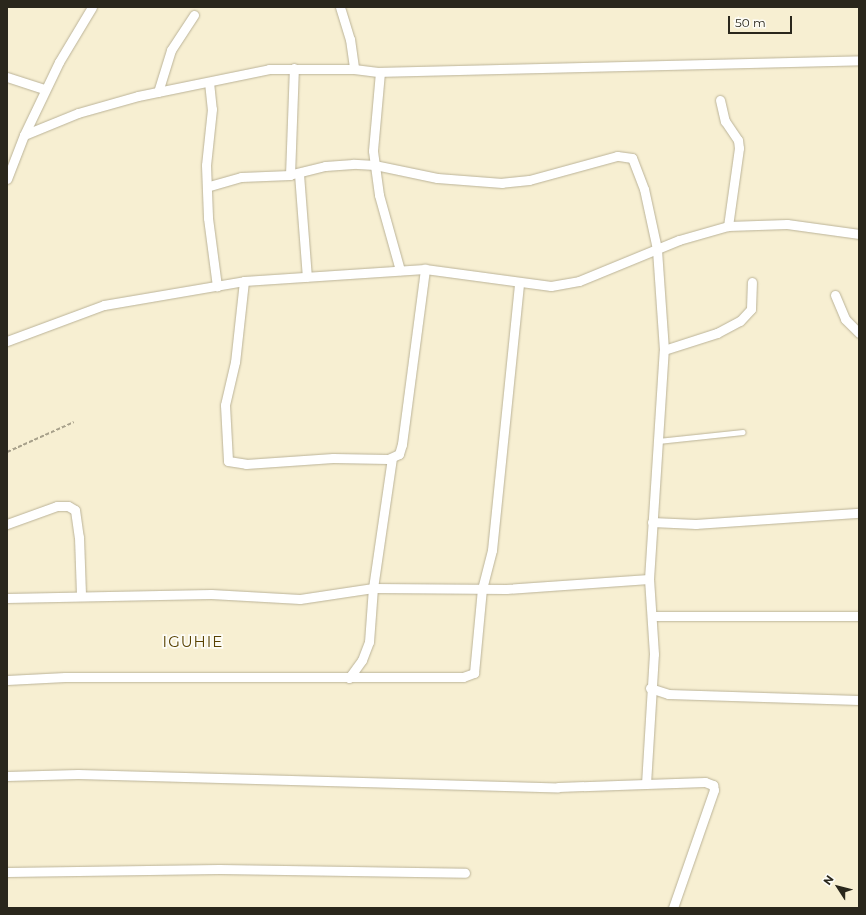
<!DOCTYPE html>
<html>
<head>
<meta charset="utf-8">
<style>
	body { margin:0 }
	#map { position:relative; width:866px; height:915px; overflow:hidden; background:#f7efd2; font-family:Montserrat,sans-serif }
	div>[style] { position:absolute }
	.path>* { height:1.5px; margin-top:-0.75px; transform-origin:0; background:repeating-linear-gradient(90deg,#a8a18b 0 4px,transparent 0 6px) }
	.roads { filter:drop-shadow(0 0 1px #bbb398) drop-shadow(0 0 1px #bbb398) }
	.lane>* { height:4.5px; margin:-2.25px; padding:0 2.25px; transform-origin:2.25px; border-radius:2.25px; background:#fff }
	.street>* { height:9px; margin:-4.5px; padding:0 4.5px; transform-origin:4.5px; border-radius:4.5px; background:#fff }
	span { translate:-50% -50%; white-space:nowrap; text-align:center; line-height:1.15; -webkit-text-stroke:3.5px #fdfcf6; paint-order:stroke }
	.quarter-label { font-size:15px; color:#594201; letter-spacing:1px }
	.frame { position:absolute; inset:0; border:8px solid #2a271c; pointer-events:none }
	.north { position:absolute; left:818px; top:867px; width:40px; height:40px; -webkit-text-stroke:3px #fdfcf6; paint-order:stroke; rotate:306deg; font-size:11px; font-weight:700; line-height:16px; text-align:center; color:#2a271c }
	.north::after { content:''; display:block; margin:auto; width:14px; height:18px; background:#2a271c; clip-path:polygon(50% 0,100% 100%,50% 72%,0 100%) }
	.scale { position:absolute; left:728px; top:16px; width:64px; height:18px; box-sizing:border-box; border:2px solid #2a271c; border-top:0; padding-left:5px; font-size:12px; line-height:14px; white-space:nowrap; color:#2a271c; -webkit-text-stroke:3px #fdfcf6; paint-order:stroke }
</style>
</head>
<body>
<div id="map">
	<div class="path">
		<i style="left:7px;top:452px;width:73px;rotate:-24.1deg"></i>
	</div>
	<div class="roads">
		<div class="lane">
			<i style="left:658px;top:441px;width:85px;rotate:-6deg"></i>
		</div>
		<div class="street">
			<i style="left:340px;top:7px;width:34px;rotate:73deg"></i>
			<i style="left:350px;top:39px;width:30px;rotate:82deg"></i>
			<i style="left:354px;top:69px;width:26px;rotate:7deg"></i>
			<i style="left:380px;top:72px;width:79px;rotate:95.1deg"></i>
			<i style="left:373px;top:151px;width:44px;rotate:82.2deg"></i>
			<i style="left:379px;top:195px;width:78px;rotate:74.4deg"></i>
			<i style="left:380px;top:72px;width:479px;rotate:-1.4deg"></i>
			<i style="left:7px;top:77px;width:40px;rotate:18deg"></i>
			<i style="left:209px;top:82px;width:27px;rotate:84deg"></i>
			<i style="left:212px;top:109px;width:56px;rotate:96.1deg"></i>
			<i style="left:206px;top:165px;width:53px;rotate:87.8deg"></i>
			<i style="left:208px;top:218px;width:69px;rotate:82.5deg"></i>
			<i style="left:158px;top:92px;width:44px;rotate:-72.8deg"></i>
			<i style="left:171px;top:50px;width:42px;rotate:-56.7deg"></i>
			<i style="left:720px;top:100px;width:22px;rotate:77deg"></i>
			<i style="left:725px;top:121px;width:23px;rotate:56deg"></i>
			<i style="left:738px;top:140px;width:8px;rotate:83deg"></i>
			<i style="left:739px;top:148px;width:79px;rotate:98deg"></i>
			<i style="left:24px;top:135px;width:81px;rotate:-64.4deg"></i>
			<i style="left:59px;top:62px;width:64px;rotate:-59deg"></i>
			<i style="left:299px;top:174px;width:103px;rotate:85.6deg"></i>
			<i style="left:290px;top:175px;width:107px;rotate:-87.9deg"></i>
			<i style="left:7px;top:179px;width:47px;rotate:-68.9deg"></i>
			<i style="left:24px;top:135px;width:58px;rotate:-22.2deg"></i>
			<i style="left:78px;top:113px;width:62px;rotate:-15.8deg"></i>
			<i style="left:138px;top:96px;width:134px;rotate:-11.6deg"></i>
			<i style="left:269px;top:69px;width:85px"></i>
			<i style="left:244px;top:281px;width:81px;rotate:96.3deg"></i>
			<i style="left:235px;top:362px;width:44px;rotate:103.1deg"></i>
			<i style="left:225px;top:405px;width:56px;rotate:86.9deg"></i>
			<i style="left:228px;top:461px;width:18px;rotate:9deg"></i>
			<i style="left:246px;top:464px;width:87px;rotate:-3.9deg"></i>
			<i style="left:333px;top:458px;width:55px;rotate:1deg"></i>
			<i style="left:388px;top:459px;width:12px;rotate:-24deg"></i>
			<i style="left:399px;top:454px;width:10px;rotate:-73deg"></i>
			<i style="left:402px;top:444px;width:177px;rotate:-82.5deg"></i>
			<i style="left:835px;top:295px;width:26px;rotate:67deg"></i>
			<i style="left:845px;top:319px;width:20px;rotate:45deg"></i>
			<i style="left:7px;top:341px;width:103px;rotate:-20.4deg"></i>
			<i style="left:104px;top:305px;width:142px;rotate:-9.7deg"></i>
			<i style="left:244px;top:281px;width:181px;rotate:-3.8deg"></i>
			<i style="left:425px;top:269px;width:127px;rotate:7.7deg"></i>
			<i style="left:551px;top:286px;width:28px;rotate:-10deg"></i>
			<i style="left:579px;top:281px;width:108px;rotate:-22.3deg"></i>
			<i style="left:679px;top:240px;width:51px;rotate:-15.9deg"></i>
			<i style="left:728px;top:226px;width:59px;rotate:-1.9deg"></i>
			<i style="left:787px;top:224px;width:73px;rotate:7.9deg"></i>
			<i style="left:664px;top:350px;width:56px;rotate:-17.8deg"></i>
			<i style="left:717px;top:333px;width:26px;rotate:-28deg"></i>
			<i style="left:740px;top:321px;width:16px;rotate:-47deg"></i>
			<i style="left:751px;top:309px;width:27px;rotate:-88deg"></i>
			<i style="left:652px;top:522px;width:44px;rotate:2.6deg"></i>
			<i style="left:696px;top:524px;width:163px;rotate:-3.9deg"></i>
			<i style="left:7px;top:524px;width:53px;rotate:-19.8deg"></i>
			<i style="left:57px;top:506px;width:11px"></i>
			<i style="left:68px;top:506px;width:8px;rotate:30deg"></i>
			<i style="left:75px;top:510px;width:27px;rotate:82deg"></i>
			<i style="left:79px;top:537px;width:58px;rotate:88deg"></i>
			<i style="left:7px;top:598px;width:204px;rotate:-1.1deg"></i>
			<i style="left:211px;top:594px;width:89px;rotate:3.2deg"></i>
			<i style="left:300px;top:599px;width:74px;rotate:-8.6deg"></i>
			<i style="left:373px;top:588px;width:133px;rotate:0.4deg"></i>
			<i style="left:506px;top:589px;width:143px;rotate:-4deg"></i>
			<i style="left:653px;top:616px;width:206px"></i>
			<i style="left:349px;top:678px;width:22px;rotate:-54deg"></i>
			<i style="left:362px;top:660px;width:19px;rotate:-69deg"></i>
			<i style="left:369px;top:642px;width:54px;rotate:-85.8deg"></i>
			<i style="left:373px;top:588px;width:131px;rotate:-81.7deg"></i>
			<i style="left:7px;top:680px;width:58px;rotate:-3deg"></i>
			<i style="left:65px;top:677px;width:398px"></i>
			<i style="left:463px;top:677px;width:12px;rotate:-20deg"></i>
			<i style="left:474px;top:673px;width:84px;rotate:-84.6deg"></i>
			<i style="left:482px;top:589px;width:40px;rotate:-75.6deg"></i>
			<i style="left:492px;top:550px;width:267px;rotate:-84.2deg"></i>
			<i style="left:650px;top:688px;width:19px;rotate:18deg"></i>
			<i style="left:668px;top:694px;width:191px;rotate:1.8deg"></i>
			<i style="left:7px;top:776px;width:71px;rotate:-1.6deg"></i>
			<i style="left:78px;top:774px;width:480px;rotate:1.6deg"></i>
			<i style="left:558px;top:787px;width:88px;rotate:-2deg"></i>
			<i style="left:646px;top:784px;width:130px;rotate:-86.5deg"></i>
			<i style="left:654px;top:654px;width:75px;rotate:-93.8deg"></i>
			<i style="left:649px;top:579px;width:229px;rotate:-86.3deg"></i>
			<i style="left:664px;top:350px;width:101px;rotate:-94deg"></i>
			<i style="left:657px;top:249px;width:61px;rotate:-102.2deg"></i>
			<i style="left:644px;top:189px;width:33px;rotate:-111deg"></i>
			<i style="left:632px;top:158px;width:15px;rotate:-172deg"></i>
			<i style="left:617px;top:156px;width:91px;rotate:164.7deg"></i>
			<i style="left:529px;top:180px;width:27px;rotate:174deg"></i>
			<i style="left:502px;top:183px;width:65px;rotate:-175.6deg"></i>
			<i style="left:437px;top:178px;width:63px;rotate:-168.2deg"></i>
			<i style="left:375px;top:165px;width:22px;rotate:-177deg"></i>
			<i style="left:353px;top:164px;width:28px;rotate:176deg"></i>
			<i style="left:325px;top:166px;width:36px;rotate:166deg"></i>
			<i style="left:290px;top:175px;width:49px;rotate:177.7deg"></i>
			<i style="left:241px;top:177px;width:35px;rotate:164deg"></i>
			<i style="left:646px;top:784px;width:59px;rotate:-1.9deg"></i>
			<i style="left:705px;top:782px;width:9px;rotate:21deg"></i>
			<i style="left:713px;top:785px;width:5px;rotate:79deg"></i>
			<i style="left:714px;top:790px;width:125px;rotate:109.2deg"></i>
			<i style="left:7px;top:872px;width:212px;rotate:-0.8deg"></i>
			<i style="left:219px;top:869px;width:246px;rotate:0.9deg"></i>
		</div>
	</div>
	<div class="quarter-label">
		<span style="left:193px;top:642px">IGUHIE</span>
	</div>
	<div class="frame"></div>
	<div class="north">N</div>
	<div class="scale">50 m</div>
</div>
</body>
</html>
